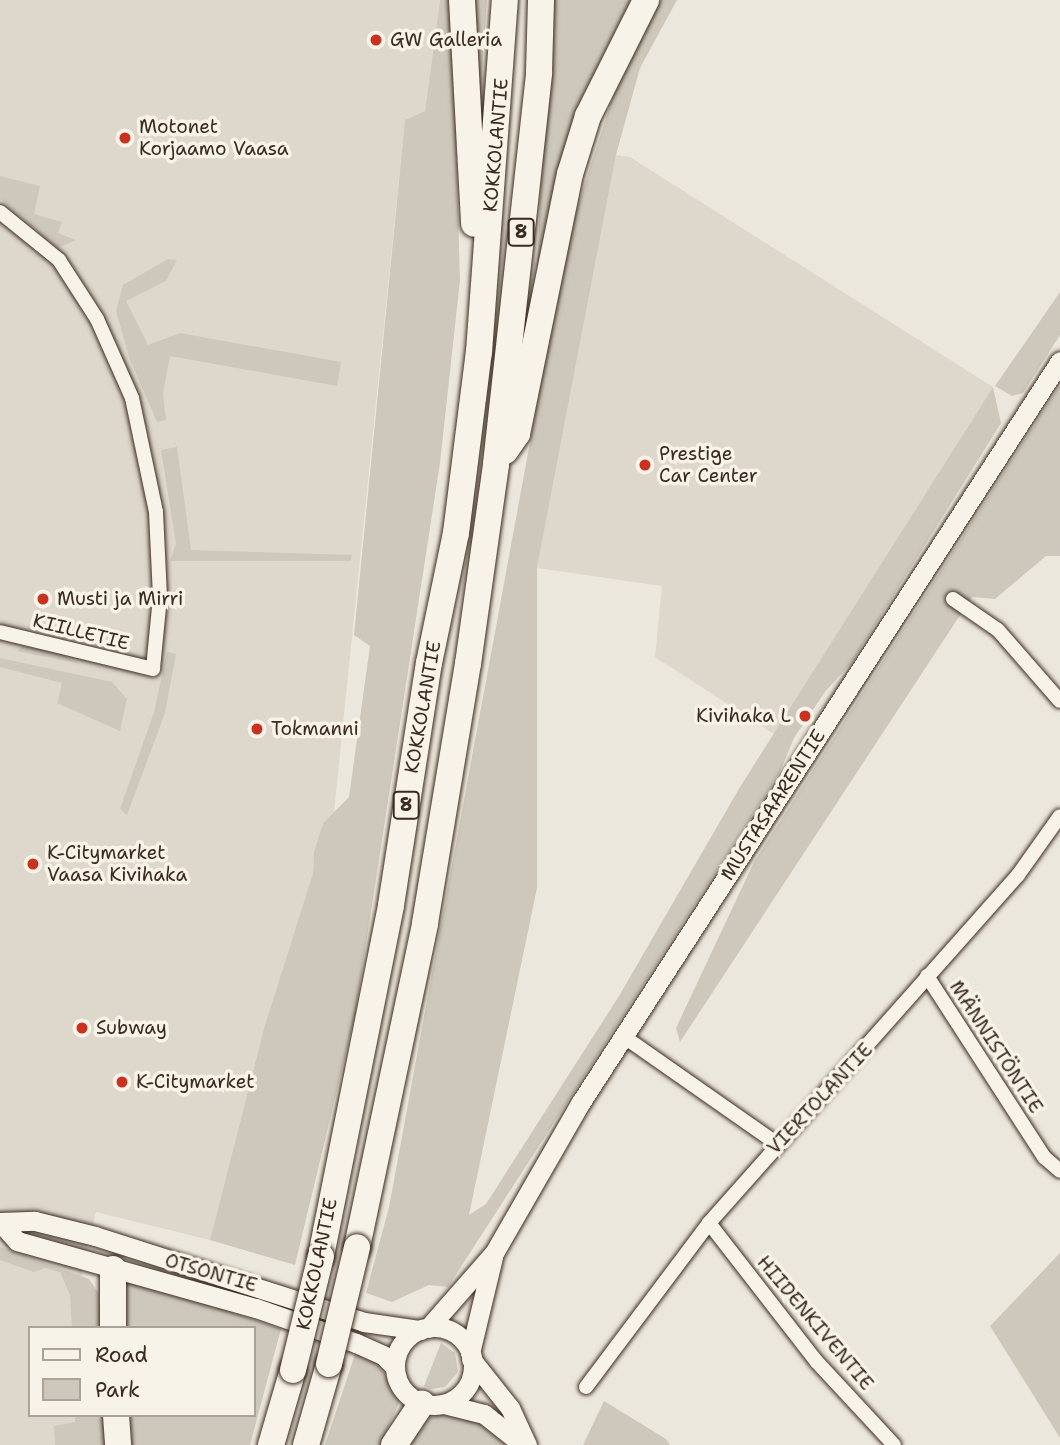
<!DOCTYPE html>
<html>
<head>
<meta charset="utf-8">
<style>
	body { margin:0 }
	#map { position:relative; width:1060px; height:1445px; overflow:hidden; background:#ece7dc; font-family:"Shantell Sans",sans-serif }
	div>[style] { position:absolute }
	.built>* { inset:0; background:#ddd7cc }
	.green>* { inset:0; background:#cec8bc }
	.roads { filter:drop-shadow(0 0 2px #3b2a1e) drop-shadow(0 0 2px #3b2a1e) }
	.street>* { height:14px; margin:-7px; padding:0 7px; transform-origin:7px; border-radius:7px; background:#f7f3e8 }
	.secondary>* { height:19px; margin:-9.5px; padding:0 9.5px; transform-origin:9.5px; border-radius:9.5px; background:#f7f3e8 }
	.secondary>.ring { margin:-9.5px; padding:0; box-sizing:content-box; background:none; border:19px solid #f7f3e8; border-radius:50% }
	.highway>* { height:26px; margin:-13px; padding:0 13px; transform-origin:13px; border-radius:13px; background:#f7f3e8 }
	.bridges { filter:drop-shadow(0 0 2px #3b2a1e) drop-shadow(0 0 2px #3b2a1e) }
	.highway-bridge>* { height:26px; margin:-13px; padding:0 13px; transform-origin:13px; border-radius:13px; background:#f7f3e8 }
	.dots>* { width:19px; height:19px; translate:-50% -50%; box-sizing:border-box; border:4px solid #f7f3e8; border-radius:50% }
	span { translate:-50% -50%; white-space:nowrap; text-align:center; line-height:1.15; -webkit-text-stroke:7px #f7f3e8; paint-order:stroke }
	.shield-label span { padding:2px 5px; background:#f7f3e8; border:2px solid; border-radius:5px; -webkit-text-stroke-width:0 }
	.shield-label { font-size:18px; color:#3b2a1e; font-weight:700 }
	.poi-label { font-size:19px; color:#3b2a1e }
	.left { translate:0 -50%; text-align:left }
	.right { translate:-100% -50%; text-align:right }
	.street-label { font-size:19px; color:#3b2a1e }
	.legend { position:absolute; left:28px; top:1326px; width:228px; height:91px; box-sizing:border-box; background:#f7f3e8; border:2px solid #aca397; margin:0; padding:9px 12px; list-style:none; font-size:21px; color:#3b2a1e }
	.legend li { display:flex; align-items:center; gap:14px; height:35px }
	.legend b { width:35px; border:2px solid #aca397 }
</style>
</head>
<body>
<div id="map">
	<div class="built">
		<i style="clip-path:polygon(0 0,440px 0,425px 111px,405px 120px,334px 812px,323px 823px,314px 851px,313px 873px,264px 1028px,210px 1240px,96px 1212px,82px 1269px,85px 1328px,30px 1328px,30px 1415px,90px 1415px,91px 1445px,0 1445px)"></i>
		<i style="clip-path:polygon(616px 155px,630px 157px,993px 387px,774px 734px,655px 657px,662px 586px,537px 568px)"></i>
	</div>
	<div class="green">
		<i style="clip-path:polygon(440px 0,452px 0,460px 280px,440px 463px,355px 1015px,295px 1265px,210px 1240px,264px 1028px,313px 873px,314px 851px,323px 823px,349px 797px,370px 646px,354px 635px,405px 120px,425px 111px)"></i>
		<i style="clip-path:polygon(471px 0,487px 0,478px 129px)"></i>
		<i style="clip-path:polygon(549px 0,633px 0,537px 271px)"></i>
		<i style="clip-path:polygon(656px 0,677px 0,640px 68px,616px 155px,537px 568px,537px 888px,469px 1215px,486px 1204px,619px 996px,740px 787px,993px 387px,1001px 423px,852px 662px,825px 692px,794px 738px,780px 772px,448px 1287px,429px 1285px,392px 1302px,366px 1293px,389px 1207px,568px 236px,627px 53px)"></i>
		<i style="clip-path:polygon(0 176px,40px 186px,34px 214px,62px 222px,58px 233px,76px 240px,58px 248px,0 199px)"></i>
		<i style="clip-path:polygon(168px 259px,177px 260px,166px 281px,126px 301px,148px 345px,180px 333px,341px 362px,337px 386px,170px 356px,163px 393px,166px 420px,157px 422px,129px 357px,116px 311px,123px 285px)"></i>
		<i style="clip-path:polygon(1060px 292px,1060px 335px,1023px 393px,1012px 396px,995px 386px)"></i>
		<i style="clip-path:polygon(1060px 385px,1060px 556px,1046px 556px,995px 599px,972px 597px,680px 1042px,676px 1028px,754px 862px)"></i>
		<i style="clip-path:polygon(177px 447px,191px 550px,352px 555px,351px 561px,170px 561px,176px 544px,161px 450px)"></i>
		<i style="clip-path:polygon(23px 646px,61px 654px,81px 664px,17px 651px)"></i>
		<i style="clip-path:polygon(167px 652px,176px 654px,165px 713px,127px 815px,120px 809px,154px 712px)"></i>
		<i style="clip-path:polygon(0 658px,112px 682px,127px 699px,120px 731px,57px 703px,62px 683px,0 667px)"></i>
		<i style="clip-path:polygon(0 1247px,89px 1279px,99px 1294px,101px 1328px,72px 1328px,70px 1295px,60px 1272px,45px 1268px,34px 1272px,0 1260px)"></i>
		<i style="clip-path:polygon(1060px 1253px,1060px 1438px,990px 1326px)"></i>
		<i style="clip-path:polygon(128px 1277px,281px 1329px,250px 1445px,126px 1445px,125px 1415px,254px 1415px,254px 1328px,122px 1328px,123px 1282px)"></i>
		<i style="clip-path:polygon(441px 1343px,455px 1353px,458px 1372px,445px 1387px,431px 1389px,424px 1386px)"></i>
		<i style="clip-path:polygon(356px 1351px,377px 1361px,400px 1401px,380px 1445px,325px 1445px)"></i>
		<i style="clip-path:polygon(604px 1401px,666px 1439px,670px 1445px,583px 1445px)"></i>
		<i style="clip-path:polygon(440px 1414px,480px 1423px,506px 1445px,405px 1445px,422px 1421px)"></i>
		<i style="clip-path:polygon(75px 1415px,106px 1415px,108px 1445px,55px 1445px,54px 1426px,75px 1422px)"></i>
	</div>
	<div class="roads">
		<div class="street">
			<i style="left:0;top:212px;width:76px;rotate:39.1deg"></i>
			<i style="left:59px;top:260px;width:70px;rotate:57.2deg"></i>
			<i style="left:97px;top:319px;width:86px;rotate:66.1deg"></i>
			<i style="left:132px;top:398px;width:116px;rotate:78.1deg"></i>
			<i style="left:156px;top:512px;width:85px;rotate:87.3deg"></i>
			<i style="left:160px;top:597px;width:72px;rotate:95.6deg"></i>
			<i style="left:153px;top:669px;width:157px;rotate:-166.4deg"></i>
			<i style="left:953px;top:599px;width:55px;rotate:34.6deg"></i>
			<i style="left:998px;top:630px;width:94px;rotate:48.9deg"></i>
			<i style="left:927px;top:976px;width:216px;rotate:57.1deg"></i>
			<i style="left:1044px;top:1157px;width:21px;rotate:41deg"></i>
			<i style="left:623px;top:1036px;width:188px;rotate:35deg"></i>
			<i style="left:709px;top:1223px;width:176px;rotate:52.2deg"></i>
			<i style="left:817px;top:1362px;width:113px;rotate:47.1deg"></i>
			<i style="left:586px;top:1387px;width:205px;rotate:-53.1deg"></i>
			<i style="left:709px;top:1223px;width:465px;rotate:-48.4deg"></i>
			<i style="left:1018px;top:875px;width:72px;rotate:-54.6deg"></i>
		</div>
		<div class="secondary">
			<i style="left:0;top:1222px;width:35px;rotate:-2deg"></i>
			<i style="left:35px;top:1221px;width:62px;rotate:14deg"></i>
			<i style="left:95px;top:1236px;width:282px;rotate:17.7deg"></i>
			<i style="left:364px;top:1322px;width:57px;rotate:8.1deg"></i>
			<i style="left:0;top:1222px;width:25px;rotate:48deg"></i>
			<i style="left:17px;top:1241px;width:248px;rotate:15.7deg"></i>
			<i style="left:256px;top:1308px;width:106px;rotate:19.3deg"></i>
			<i style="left:356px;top:1343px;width:30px;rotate:24deg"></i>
			<i style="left:383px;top:1355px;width:17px;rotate:45deg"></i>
			<i class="ring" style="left:395px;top:1327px;width:59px;height:59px"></i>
			<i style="left:428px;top:1328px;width:100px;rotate:-48.7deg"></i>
			<i style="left:494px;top:1253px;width:174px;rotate:-60.1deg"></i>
			<i style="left:581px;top:1102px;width:882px;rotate:-57.12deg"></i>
			<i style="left:470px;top:1353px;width:99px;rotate:-76.5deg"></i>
			<i style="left:471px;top:1359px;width:63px;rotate:51.5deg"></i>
			<i style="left:510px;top:1408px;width:41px;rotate:65.3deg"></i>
			<i style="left:444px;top:1404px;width:41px;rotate:14deg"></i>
			<i style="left:484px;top:1414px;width:50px;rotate:38.5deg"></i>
		</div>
		<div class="highway">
			<i style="left:462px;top:0;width:224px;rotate:86.9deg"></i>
			<i style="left:505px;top:451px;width:21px;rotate:-55deg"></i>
			<i style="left:517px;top:434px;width:265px;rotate:-78.5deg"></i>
			<i style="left:570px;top:174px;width:61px;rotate:-72.8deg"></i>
			<i style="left:588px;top:116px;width:130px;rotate:-63.4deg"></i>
			<i style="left:357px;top:1247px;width:331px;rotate:-78.1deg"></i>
			<i style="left:425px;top:923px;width:263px;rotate:-80.6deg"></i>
			<i style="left:468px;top:664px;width:202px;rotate:-82deg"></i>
			<i style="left:496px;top:464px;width:394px;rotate:-83.7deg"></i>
			<i style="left:539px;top:72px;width:72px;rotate:-88.4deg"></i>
			<i style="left:321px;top:1256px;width:358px;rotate:-78.7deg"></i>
			<i style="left:391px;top:905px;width:245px;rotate:-81.1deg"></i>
			<i style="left:429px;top:663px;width:133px;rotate:-78.3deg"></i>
			<i style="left:456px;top:533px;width:182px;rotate:-82.8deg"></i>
			<i style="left:479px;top:352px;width:353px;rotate:-85.8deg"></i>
			<i style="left:113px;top:1269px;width:59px;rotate:90deg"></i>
			<i style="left:116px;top:1415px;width:30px;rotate:86deg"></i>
			<i style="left:271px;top:1445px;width:78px;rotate:-73.7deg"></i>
			<i style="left:306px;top:1445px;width:84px;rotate:-74.1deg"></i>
			<i style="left:394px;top:1445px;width:50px;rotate:-56.3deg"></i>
		</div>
	</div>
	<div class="bridges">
		<div class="highway-bridge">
			<i style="left:329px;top:1364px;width:120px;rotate:-76.5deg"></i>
			<i style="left:293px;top:1370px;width:117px;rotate:-76.2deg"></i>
		</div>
	</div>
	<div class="dots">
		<i style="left:376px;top:40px;background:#c8321e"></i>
		<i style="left:125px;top:138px;background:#c8321e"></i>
		<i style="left:645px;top:465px;background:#c8321e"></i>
		<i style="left:43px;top:599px;background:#c8321e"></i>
		<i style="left:805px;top:716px;background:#c8321e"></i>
		<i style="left:257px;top:729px;background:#c8321e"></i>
		<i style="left:33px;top:864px;background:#c8321e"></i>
		<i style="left:82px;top:1028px;background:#c8321e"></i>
		<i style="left:122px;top:1082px;background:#c8321e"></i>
	</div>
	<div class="shield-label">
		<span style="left:521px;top:232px">8</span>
		<span style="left:406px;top:805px">8</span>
	</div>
	<div class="poi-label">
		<span class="left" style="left:390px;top:40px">GW Galleria</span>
		<span class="left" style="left:139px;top:138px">Motonet<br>Korjaamo Vaasa</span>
		<span class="left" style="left:659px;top:465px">Prestige<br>Car Center</span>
		<span class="left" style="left:57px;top:599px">Musti ja Mirri</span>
		<span class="right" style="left:791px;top:716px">Kivihaka L</span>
		<span class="left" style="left:271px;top:729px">Tokmanni</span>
		<span class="left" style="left:47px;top:864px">K-Citymarket<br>Vaasa Kivihaka</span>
		<span class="left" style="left:96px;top:1028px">Subway</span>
		<span class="left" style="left:136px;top:1082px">K-Citymarket</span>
	</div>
	<div class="street-label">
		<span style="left:496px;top:145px;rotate:-85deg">KOKKOLANTIE</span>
		<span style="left:81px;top:632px;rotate:14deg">KIILLETIE</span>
		<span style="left:423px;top:707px;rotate:-80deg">KOKKOLANTIE</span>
		<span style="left:773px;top:805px;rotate:-57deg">MUSTASAARENTIE</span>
		<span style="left:996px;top:1047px;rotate:57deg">MÄNNISTÖNTIE</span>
		<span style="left:820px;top:1099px;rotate:-47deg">VIERTOLANTIE</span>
		<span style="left:317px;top:1264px;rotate:-78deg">KOKKOLANTIE</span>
		<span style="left:211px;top:1273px;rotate:16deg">OTSONTIE</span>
		<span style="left:815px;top:1323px;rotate:50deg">HIIDENKIVENTIE</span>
	</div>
	<ul class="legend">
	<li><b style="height:9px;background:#f7f3e8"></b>Road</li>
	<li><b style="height:19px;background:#cec8bc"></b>Park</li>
	</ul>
</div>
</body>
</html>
